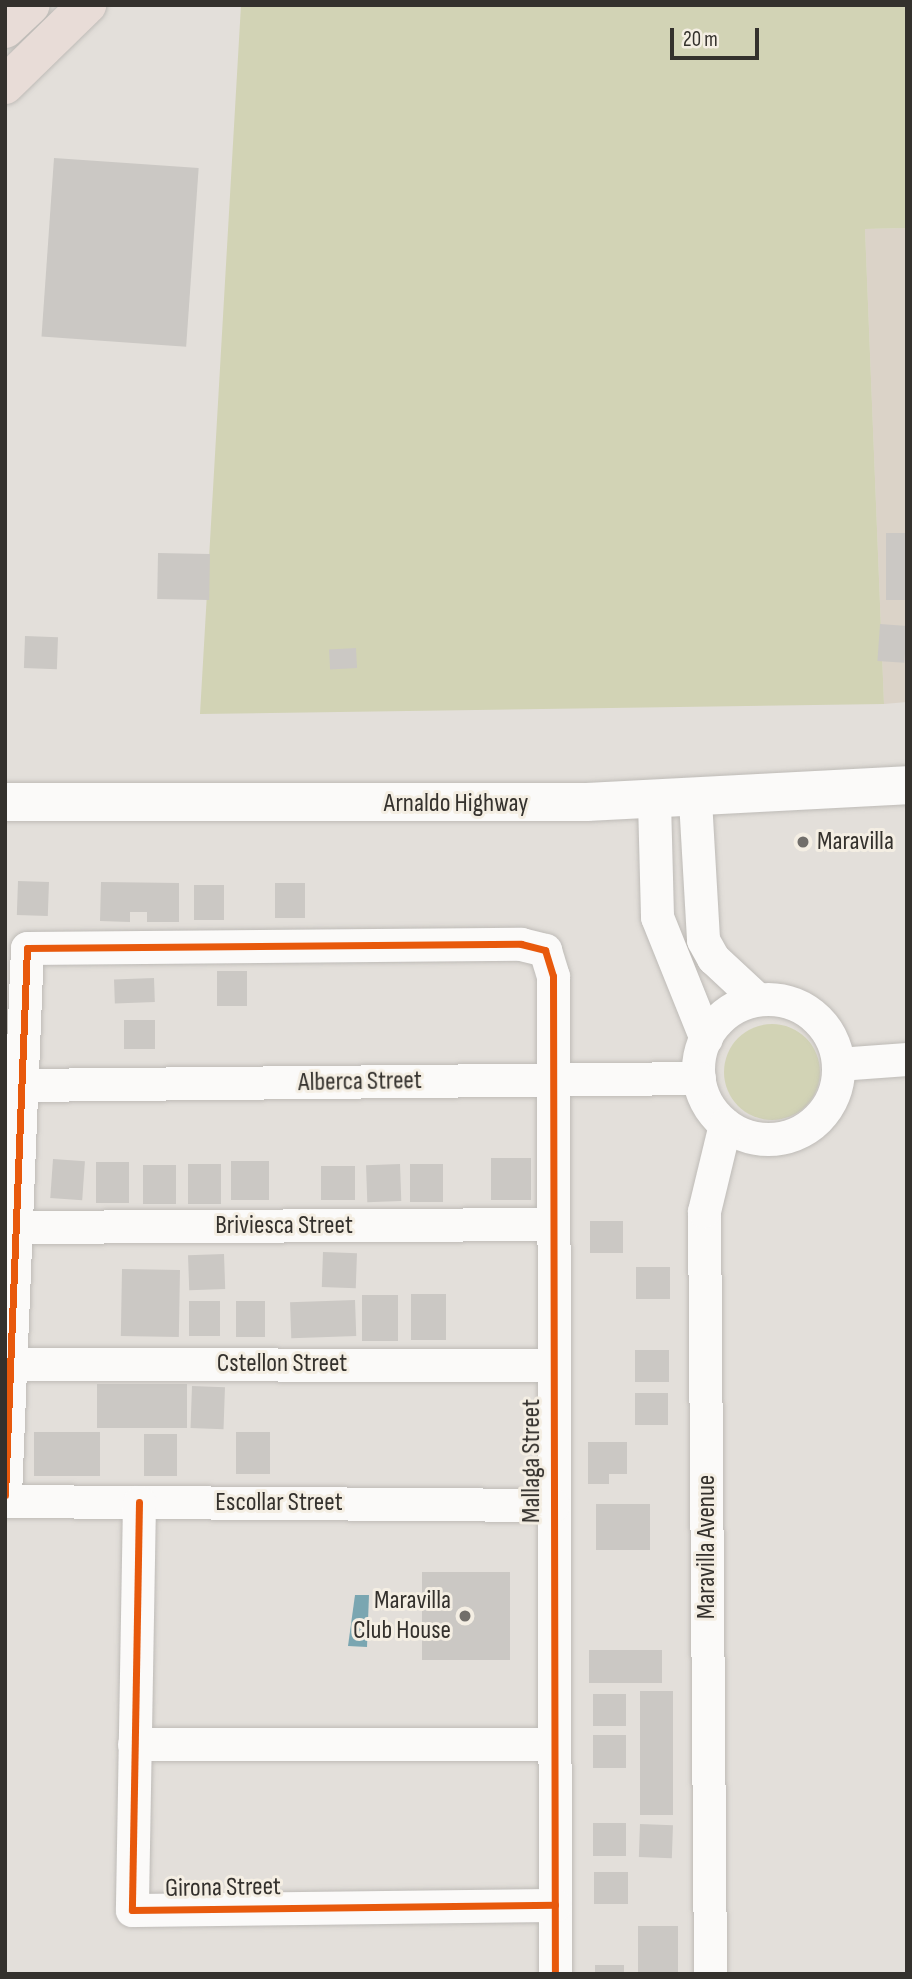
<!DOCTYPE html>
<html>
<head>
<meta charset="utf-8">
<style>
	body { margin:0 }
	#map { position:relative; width:912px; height:1979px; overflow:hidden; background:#e3dfda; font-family:"Sofia Sans Condensed",sans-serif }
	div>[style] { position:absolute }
	.built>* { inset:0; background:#dbd3c8 }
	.green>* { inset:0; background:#d2d3b5 }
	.round { border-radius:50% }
	.water>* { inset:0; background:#7aa6b1 }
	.building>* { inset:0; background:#cbc8c4; transform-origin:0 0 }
	.roads { filter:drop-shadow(0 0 2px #bebbb7) drop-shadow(0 0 2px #bebbb7) }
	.street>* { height:33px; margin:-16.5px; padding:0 16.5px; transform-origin:16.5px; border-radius:16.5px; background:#fbfaf9 }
	.street>.ring { margin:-16.5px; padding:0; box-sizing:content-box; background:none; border:33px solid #fbfaf9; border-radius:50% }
	.secondary>* { height:38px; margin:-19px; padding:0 19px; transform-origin:19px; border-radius:19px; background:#fbfaf9 }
	.highway>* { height:38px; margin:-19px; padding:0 19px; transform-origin:19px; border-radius:19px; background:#e8dcd7 }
	.cycleway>* { height:7px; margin:-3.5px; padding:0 3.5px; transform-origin:3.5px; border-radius:3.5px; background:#e8590c }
	.dots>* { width:19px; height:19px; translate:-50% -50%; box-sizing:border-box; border:4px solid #f4eee3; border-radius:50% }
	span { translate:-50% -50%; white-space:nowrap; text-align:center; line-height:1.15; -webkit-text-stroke:6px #f4eee3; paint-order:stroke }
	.street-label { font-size:26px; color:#34312d }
	.poi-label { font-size:26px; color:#34312d }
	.left { translate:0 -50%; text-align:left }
	.right { translate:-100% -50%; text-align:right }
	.frame { position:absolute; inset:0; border:7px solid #34312d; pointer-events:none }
	.scale { position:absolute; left:670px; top:28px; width:89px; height:32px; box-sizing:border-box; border:4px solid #34312d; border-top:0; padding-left:9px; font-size:21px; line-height:24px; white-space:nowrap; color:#34312d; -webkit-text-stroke:5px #f4eee3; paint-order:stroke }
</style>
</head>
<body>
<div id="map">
	<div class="built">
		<i style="clip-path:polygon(907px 228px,907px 702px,884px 704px,865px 229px)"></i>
	</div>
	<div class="green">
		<i style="clip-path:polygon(241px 5px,907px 5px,907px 228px,865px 229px,884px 704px,200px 714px)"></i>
		<i class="round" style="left:724px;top:1024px;width:96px;height:96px"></i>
	</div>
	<div class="water">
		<i style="clip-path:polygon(355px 1595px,369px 1595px,367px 1647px,348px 1646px)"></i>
	</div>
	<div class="building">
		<i style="left:54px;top:158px;width:145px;height:179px;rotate:4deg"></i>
		<i style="left:886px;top:533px;width:21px;height:67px"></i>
		<i style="left:158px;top:553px;width:52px;height:46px;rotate:1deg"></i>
		<i style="left:880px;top:624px;width:27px;height:37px;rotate:4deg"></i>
		<i style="left:25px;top:636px;width:33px;height:32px;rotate:2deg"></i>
		<i style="left:356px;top:648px;width:20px;height:27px;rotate:87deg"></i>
		<i style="left:18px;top:881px;width:31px;height:34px;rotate:2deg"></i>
		<i style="clip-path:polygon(101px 882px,179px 883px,179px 922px,147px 922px,147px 912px,130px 912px,130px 922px,100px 921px)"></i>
		<i style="left:275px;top:883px;width:30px;height:35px"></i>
		<i style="left:194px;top:885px;width:30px;height:35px"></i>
		<i style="left:217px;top:971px;width:30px;height:35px"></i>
		<i style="left:154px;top:978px;width:24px;height:40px;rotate:88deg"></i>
		<i style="left:124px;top:1020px;width:31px;height:29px"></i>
		<i style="left:531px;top:1158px;width:42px;height:40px;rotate:90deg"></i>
		<i style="left:53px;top:1159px;width:32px;height:39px;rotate:4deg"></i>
		<i style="left:231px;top:1161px;width:38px;height:39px"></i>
		<i style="left:96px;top:1162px;width:33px;height:41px"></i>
		<i style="left:188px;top:1164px;width:33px;height:40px"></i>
		<i style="left:400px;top:1164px;width:37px;height:34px;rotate:88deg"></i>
		<i style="left:410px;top:1164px;width:33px;height:38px"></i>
		<i style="left:143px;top:1165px;width:33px;height:39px"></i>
		<i style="left:321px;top:1166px;width:34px;height:34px"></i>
		<i style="left:590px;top:1221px;width:33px;height:32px"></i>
		<i style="left:323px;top:1252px;width:34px;height:35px;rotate:2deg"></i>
		<i style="left:224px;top:1254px;width:35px;height:36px;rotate:88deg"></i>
		<i style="left:636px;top:1267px;width:34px;height:32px"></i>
		<i style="left:122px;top:1269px;width:58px;height:67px;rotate:1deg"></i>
		<i style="left:411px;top:1294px;width:35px;height:46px"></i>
		<i style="left:362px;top:1295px;width:36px;height:46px"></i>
		<i style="left:355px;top:1300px;width:36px;height:65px;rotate:88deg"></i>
		<i style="left:189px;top:1301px;width:31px;height:35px"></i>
		<i style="left:236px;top:1301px;width:29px;height:36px"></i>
		<i style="left:635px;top:1350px;width:34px;height:32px"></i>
		<i style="left:97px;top:1384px;width:90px;height:44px"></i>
		<i style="left:192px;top:1386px;width:33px;height:42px;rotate:2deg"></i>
		<i style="left:635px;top:1393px;width:33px;height:32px"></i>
		<i style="left:34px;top:1432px;width:66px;height:44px"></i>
		<i style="left:270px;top:1432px;width:42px;height:34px;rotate:90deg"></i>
		<i style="left:144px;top:1434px;width:33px;height:42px"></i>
		<i style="clip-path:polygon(588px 1442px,627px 1442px,627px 1474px,609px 1474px,609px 1484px,588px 1484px)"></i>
		<i style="left:596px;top:1504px;width:54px;height:46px"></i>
		<i style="left:422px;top:1572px;width:88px;height:88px"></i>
		<i style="left:589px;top:1650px;width:73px;height:33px"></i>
		<i style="left:640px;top:1691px;width:33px;height:124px"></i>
		<i style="left:593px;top:1694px;width:33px;height:32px"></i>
		<i style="left:593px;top:1735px;width:33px;height:33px"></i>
		<i style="left:593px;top:1823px;width:33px;height:33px"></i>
		<i style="left:640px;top:1824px;width:33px;height:33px;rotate:2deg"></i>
		<i style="left:594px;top:1872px;width:34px;height:32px"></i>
		<i style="left:638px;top:1926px;width:40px;height:48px"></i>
		<i style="left:595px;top:1965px;width:29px;height:9px"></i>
	</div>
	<div class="roads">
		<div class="street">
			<i style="left:695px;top:800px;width:140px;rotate:86.7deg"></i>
			<i style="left:703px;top:940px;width:21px;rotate:61deg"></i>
			<i style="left:713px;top:958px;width:60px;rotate:43deg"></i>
			<i style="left:654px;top:801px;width:116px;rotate:88.5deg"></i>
			<i style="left:657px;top:917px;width:131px;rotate:68.1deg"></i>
			<i class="ring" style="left:698px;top:999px;width:107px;height:107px"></i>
			<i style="left:838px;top:1064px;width:69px;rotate:-4.1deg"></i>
			<i style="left:21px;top:1085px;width:678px;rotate:-0.59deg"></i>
			<i style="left:16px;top:1227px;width:536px;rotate:-0.32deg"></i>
			<i style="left:10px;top:1364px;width:543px;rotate:0.11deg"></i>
			<i style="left:5px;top:1495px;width:547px;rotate:-87.7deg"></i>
			<i style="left:27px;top:948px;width:494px;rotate:-0.5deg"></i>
			<i style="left:521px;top:944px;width:25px;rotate:14deg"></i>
			<i style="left:545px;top:950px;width:27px;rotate:73deg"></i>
			<i style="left:553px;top:976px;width:998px;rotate:89.89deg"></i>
			<i style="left:5px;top:1501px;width:548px;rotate:0.42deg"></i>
			<i style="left:139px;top:1502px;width:408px;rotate:91deg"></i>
			<i style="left:132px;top:1910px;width:423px;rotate:-0.7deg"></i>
			<i style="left:134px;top:1744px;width:420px"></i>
			<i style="left:710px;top:1974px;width:763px;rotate:-90.45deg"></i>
			<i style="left:704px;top:1211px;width:89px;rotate:-76.4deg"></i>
		</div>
		<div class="secondary">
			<i style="left:5px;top:802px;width:582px"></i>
			<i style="left:587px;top:802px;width:320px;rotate:-3deg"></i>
		</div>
		<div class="highway">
			<i style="left:5px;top:29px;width:35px;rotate:-43deg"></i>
			<i style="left:5px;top:85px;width:115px;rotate:-44.3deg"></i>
		</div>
	</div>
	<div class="cycleway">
		<i style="left:5px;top:1495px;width:547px;rotate:-87.7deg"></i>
		<i style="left:27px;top:948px;width:494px;rotate:-0.5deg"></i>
		<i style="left:521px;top:944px;width:25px;rotate:14deg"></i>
		<i style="left:545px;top:950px;width:27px;rotate:73deg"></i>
		<i style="left:553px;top:976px;width:998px;rotate:89.89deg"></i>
		<i style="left:139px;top:1502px;width:408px;rotate:91deg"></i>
		<i style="left:132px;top:1910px;width:423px;rotate:-0.7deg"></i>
	</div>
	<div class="dots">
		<i style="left:803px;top:842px;background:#716e6a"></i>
		<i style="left:465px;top:1616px;background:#716e6a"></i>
	</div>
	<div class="street-label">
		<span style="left:456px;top:804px">Arnaldo Highway</span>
		<span style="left:360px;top:1082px;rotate:-1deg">Alberca Street</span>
		<span style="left:284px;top:1226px">Briviesca Street</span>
		<span style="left:282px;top:1364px">Cstellon Street</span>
		<span style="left:532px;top:1461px;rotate:-90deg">Mallaga Street</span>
		<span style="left:279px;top:1503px">Escollar Street</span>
		<span style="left:707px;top:1547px;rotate:-90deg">Maravilla Avenue</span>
		<span style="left:223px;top:1888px;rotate:-1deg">Girona Street</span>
	</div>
	<div class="poi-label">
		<span class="left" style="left:817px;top:842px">Maravilla</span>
		<span class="right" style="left:451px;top:1616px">Maravilla<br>Club House</span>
	</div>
	<div class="frame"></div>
	<div class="scale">20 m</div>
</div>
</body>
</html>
